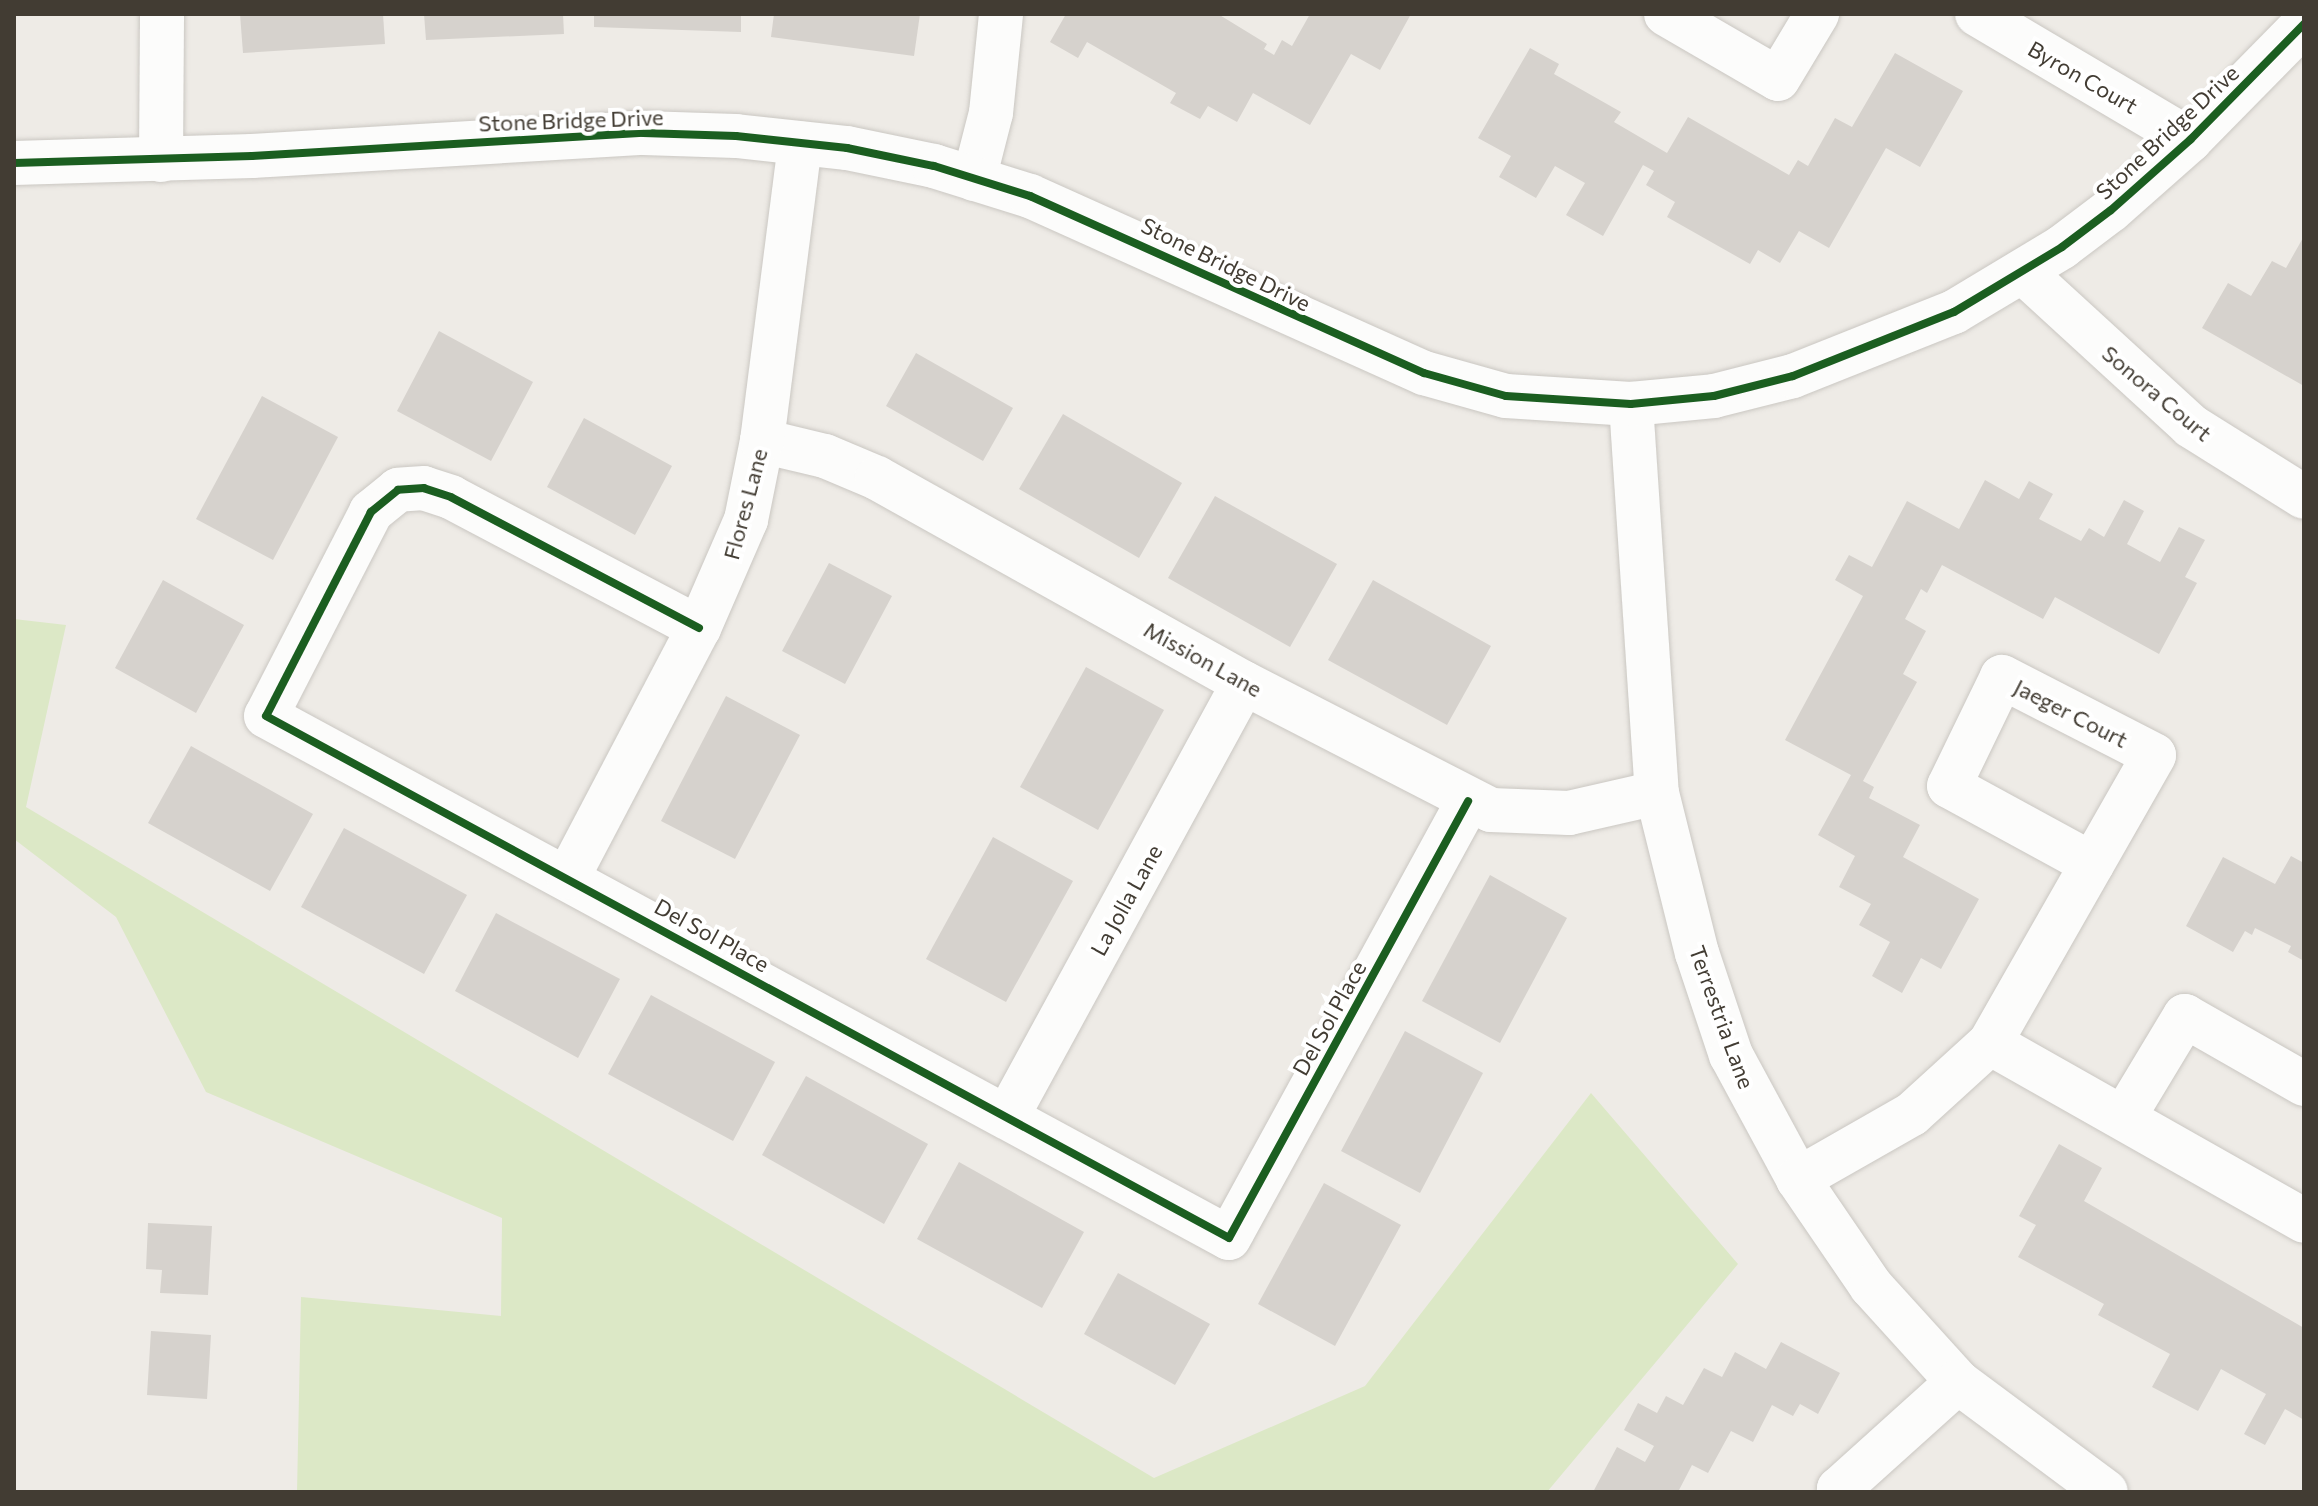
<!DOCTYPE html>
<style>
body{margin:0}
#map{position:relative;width:2318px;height:1506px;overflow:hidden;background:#eeebe6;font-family:Commissioner,sans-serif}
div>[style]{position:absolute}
.green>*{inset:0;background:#dce8c6}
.building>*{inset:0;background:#d6d2cd}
.roads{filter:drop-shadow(0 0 2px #cac7c2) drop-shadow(0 0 2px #cac7c2)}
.minor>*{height:44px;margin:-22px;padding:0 22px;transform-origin:22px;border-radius:22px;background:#fcfcfb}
.tertiary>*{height:44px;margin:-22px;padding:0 22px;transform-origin:22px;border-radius:22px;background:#fcfcfb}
.cycleway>*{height:8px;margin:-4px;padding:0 4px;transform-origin:4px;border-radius:4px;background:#1b5e20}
span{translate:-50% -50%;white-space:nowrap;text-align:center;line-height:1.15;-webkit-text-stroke:8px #fff;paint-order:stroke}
.street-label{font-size:22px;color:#423c33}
.frame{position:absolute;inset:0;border:16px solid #423c33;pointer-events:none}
</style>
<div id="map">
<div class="green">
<i style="clip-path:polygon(14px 619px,66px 625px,26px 807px,1154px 1478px,1365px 1386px,1591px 1093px,1738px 1264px,1547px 1492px,297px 1492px,301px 1297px,501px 1316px,502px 1218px,206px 1092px,116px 917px,14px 839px)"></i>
</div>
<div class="building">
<i style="clip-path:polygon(240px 14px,383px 14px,385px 44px,243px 53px)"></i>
<i style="clip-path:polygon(424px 14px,563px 14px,564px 34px,426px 40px)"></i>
<i style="clip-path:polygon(594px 14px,741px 14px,741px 32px,594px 27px)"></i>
<i style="clip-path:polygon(774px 14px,920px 14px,914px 56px,771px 37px)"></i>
<i style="clip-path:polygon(1066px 14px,1218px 14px,1267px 44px,1264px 49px,1274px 55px,1282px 40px,1292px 46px,1310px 14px,1411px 14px,1380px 70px,1351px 54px,1310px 125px,1253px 93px,1237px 122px,1208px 106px,1200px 119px,1170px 103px,1176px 93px,1087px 42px,1078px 58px,1050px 42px)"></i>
<i style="clip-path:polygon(1530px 48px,1559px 64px,1554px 74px,1621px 112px,1614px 122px,1667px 153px,1688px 117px,1789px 175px,1798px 160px,1808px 166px,1835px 118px,1852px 127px,1895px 53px,1963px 91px,1920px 167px,1886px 148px,1829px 248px,1799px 231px,1780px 263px,1758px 250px,1750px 264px,1667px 217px,1675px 202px,1646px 185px,1654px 171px,1643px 165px,1603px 236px,1566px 215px,1585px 183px,1555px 166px,1536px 198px,1499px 177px,1511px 156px,1478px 138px)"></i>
<i style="clip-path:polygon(2304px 236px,2304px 386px,2202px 328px,2228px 283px,2251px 296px,2272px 261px,2286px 268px)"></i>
<i style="clip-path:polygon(439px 331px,533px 382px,491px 461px,397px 411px)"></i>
<i style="clip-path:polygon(916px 353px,1013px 408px,983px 461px,886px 406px)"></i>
<i style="clip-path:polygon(262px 396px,338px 437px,273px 560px,196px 519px)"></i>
<i style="clip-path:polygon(1063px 414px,1182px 483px,1139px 558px,1019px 489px)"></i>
<i style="clip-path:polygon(584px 418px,672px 466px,635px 535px,547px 487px)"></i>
<i style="clip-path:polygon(1985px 480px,2019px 499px,2029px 481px,2053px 494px,2039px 519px,2081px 541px,2089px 528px,2104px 537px,2124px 500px,2144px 511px,2127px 544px,2160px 562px,2179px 527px,2205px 540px,2185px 577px,2197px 583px,2159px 654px,2055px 597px,2043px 619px,1942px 565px,1927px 593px,1921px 589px,1905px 619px,1926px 631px,1903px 674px,1917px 682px,1863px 781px,1874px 787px,1869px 798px,1920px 825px,1903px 857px,1979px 899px,1941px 969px,1921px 958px,1902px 993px,1872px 976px,1890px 942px,1859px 925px,1871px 904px,1839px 887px,1855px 856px,1818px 835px,1851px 775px,1785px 740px,1863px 596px,1835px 580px,1849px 555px,1872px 567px,1907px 501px,1959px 529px)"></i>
<i style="clip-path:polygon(1215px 496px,1337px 564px,1290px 647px,1168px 578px)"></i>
<i style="clip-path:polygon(829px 563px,892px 596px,845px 684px,782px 651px)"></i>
<i style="clip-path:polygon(163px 580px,244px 625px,196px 713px,115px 668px)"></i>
<i style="clip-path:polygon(1373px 580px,1491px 646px,1447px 725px,1328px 660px)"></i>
<i style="clip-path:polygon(1086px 667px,1164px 710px,1098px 830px,1020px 787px)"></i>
<i style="clip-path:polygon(726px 696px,800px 735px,735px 859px,661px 821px)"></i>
<i style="clip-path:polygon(191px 746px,313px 814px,270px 891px,148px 823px)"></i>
<i style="clip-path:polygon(344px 828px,467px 895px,424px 974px,301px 907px)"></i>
<i style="clip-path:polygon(993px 837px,1073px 881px,1006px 1002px,926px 959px)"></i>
<i style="clip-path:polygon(2291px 856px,2304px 863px,2304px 961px,2288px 952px,2291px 946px,2255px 928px,2252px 935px,2245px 931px,2233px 952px,2186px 926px,2223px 857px,2275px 884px)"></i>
<i style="clip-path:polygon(1490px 875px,1567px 918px,1500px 1043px,1422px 1001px)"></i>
<i style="clip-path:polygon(496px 913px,620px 979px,578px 1058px,455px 991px)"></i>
<i style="clip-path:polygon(651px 995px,775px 1062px,733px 1141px,608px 1074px)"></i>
<i style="clip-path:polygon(1405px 1031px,1483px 1073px,1420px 1193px,1341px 1151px)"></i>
<i style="clip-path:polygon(806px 1076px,928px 1144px,884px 1224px,762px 1155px)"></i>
<i style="clip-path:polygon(2059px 1144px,2102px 1168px,2084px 1201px,2304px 1328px,2304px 1420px,2285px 1409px,2265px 1445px,2244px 1434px,2266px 1394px,2221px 1369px,2198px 1411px,2152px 1387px,2170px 1354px,2098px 1315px,2104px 1304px,2018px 1257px,2036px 1225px,2019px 1216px)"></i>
<i style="clip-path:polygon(959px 1162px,1084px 1232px,1042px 1308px,917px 1239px)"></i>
<i style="clip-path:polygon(1324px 1183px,1401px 1225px,1335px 1346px,1258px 1304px)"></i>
<i style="clip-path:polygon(148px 1223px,212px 1226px,208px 1295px,160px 1293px,162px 1270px,146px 1269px)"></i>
<i style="clip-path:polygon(1118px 1273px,1210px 1324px,1175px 1385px,1084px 1334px)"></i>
<i style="clip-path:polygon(151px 1331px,211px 1335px,207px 1399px,147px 1395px)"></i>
<i style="clip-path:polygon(1781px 1342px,1840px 1373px,1818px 1414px,1800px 1404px,1793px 1416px,1772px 1405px,1753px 1442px,1731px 1431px,1708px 1473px,1692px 1465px,1678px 1492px,1593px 1492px,1617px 1447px,1645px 1462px,1654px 1446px,1624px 1430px,1638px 1403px,1657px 1413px,1666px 1396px,1683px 1405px,1704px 1368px,1722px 1377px,1735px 1352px,1766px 1369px)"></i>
</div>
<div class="roads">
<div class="minor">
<i style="left:1666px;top:14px;width:129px;rotate:30.1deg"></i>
<i style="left:1778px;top:79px;width:76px;rotate:-59deg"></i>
<i style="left:1977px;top:14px;width:247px;rotate:30.6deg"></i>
<i style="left:161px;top:160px;width:146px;rotate:-89.6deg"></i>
<i style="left:974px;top:179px;width:68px;rotate:-75.6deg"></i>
<i style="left:991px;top:113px;width:100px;rotate:-84.2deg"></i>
<i style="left:2023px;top:272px;width:228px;rotate:42.5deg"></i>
<i style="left:2191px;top:426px;width:133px;rotate:32.1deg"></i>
<i style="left:1631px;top:404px;width:390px;rotate:86.2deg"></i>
<i style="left:1657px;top:793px;width:165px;rotate:76deg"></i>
<i style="left:1697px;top:953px;width:108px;rotate:71.6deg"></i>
<i style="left:1731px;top:1055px;width:141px;rotate:61.6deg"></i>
<i style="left:1798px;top:1179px;width:130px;rotate:55.7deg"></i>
<i style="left:1871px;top:1286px;width:130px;rotate:47.8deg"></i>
<i style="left:1958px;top:1382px;width:184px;rotate:36.6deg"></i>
<i style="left:762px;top:441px;width:65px;rotate:13.4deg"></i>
<i style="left:825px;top:456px;width:56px;rotate:22.9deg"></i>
<i style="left:877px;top:478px;width:420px;rotate:29.2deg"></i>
<i style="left:1244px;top:683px;width:278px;rotate:27.2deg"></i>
<i style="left:1491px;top:810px;width:78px;rotate:2.2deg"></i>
<i style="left:1569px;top:813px;width:90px;rotate:-12.8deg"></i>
<i style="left:699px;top:628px;width:280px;rotate:-152.2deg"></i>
<i style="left:451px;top:497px;width:28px;rotate:-162deg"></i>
<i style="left:424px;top:488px;width:26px;rotate:176deg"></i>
<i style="left:398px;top:490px;width:35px;rotate:141deg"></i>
<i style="left:371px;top:512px;width:229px;rotate:117.2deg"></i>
<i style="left:266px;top:716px;width:1095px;rotate:28.46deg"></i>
<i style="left:1229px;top:1238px;width:498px;rotate:-61.3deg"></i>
<i style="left:568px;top:877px;width:281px;rotate:-62.3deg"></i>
<i style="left:699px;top:628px;width:118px;rotate:-66.5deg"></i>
<i style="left:746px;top:520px;width:81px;rotate:-78.6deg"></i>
<i style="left:762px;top:441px;width:300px;rotate:-82.7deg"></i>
<i style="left:1990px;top:1043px;width:361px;rotate:29.5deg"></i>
<i style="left:1007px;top:1117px;width:494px;rotate:-61.4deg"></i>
<i style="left:2124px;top:1117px;width:118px;rotate:-58.9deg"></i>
<i style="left:2185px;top:1016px;width:137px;rotate:29.7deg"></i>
<i style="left:1798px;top:1179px;width:131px;rotate:-29.7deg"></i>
<i style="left:1912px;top:1114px;width:105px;rotate:-42.3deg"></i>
<i style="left:1990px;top:1043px;width:331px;rotate:-60.3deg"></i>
<i style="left:2154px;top:755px;width:171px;rotate:-152.8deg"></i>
<i style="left:2002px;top:677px;width:121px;rotate:115.9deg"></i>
<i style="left:1949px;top:786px;width:163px;rotate:28.6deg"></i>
<i style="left:1844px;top:1492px;width:6px;rotate:-149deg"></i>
<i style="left:1839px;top:1489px;width:160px;rotate:-42deg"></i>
</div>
<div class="tertiary">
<i style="left:14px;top:163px;width:238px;rotate:-1.7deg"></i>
<i style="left:252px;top:156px;width:392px;rotate:-3.4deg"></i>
<i style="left:643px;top:133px;width:93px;rotate:1.8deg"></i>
<i style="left:736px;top:136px;width:112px;rotate:6.2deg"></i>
<i style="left:847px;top:148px;width:89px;rotate:11.7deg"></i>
<i style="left:934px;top:166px;width:101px;rotate:17.4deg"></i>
<i style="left:1030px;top:196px;width:432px;rotate:24.2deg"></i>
<i style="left:1424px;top:373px;width:85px;rotate:15.7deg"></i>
<i style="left:1506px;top:396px;width:125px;rotate:3.7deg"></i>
<i style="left:1631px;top:404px;width:83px;rotate:-5.5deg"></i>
<i style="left:1714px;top:396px;width:81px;rotate:-14.2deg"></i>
<i style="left:1793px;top:376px;width:173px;rotate:-21.7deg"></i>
<i style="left:1954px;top:312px;width:126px;rotate:-31deg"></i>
<i style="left:2062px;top:247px;width:61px;rotate:-37.1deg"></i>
<i style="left:2111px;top:210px;width:106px;rotate:-41.5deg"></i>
<i style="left:2190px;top:140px;width:163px;rotate:-45.5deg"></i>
</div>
</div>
<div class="cycleway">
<i style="left:14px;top:163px;width:238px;rotate:-1.7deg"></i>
<i style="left:252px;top:156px;width:392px;rotate:-3.4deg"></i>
<i style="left:643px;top:133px;width:93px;rotate:1.8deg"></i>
<i style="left:736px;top:136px;width:112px;rotate:6.2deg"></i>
<i style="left:847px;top:148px;width:89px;rotate:11.7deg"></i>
<i style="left:934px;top:166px;width:101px;rotate:17.4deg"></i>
<i style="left:1030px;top:196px;width:432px;rotate:24.2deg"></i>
<i style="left:1424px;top:373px;width:85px;rotate:15.7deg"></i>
<i style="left:1506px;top:396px;width:125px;rotate:3.7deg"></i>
<i style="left:1631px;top:404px;width:83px;rotate:-5.5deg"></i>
<i style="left:1714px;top:396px;width:81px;rotate:-14.2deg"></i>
<i style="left:1793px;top:376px;width:173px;rotate:-21.7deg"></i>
<i style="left:1954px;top:312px;width:126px;rotate:-31deg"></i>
<i style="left:2062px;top:247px;width:61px;rotate:-37.1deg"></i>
<i style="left:2111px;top:210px;width:106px;rotate:-41.5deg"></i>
<i style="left:2190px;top:140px;width:163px;rotate:-45.5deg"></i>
<i style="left:699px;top:628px;width:280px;rotate:-152.2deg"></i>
<i style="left:451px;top:497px;width:28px;rotate:-162deg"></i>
<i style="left:424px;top:488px;width:26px;rotate:176deg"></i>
<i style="left:398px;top:490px;width:35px;rotate:141deg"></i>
<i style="left:371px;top:512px;width:229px;rotate:117.2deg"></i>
<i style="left:266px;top:716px;width:1095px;rotate:28.46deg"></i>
<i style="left:1229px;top:1238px;width:498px;rotate:-61.3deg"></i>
</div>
<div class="street-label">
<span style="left:2083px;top:77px;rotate:30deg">Byron Court</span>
<span style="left:571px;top:120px;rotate:-2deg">Stone Bridge Drive</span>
<span style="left:2167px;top:132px;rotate:-43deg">Stone Bridge Drive</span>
<span style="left:1226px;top:264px;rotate:26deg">Stone Bridge Drive</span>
<span style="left:2157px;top:393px;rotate:40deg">Sonora Court</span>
<span style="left:745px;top:504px;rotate:-75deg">Flores Lane</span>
<span style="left:1203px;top:659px;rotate:29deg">Mission Lane</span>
<span style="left:2071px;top:713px;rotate:27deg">Jaeger Court</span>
<span style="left:1126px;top:900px;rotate:-61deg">La Jolla Lane</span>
<span style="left:712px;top:935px;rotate:29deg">Del Sol Place</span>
<span style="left:1722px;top:1017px;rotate:70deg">Terrestria Lane</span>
<span style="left:1329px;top:1018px;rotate:-61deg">Del Sol Place</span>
</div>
<div class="frame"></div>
</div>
